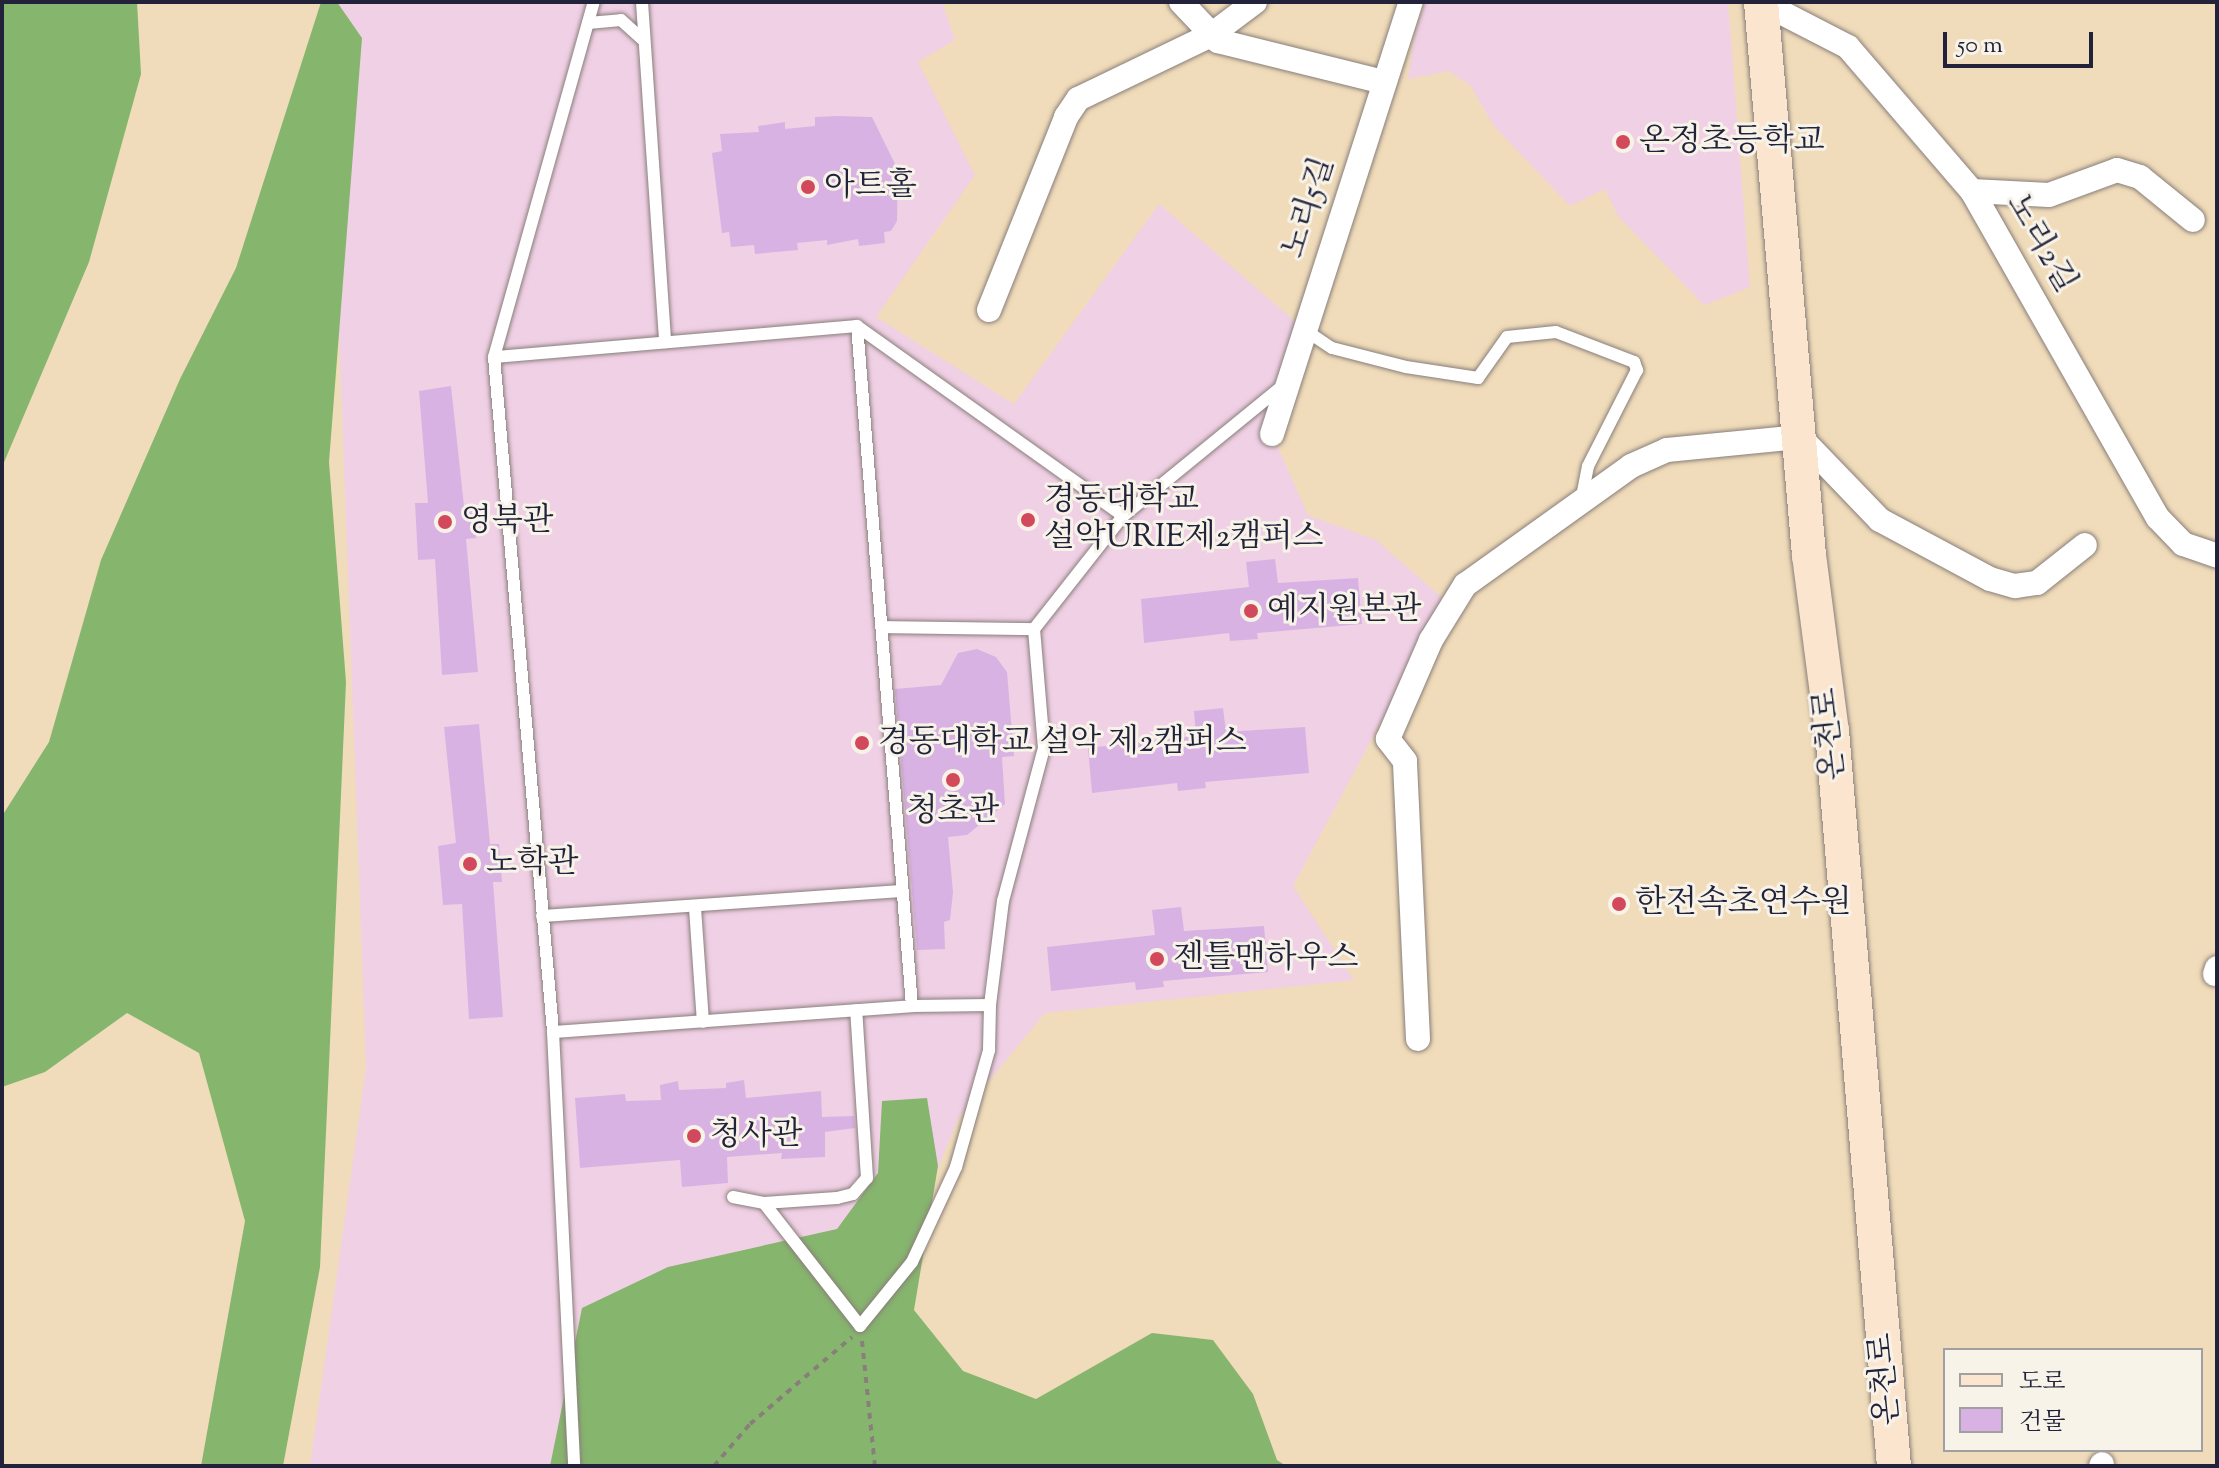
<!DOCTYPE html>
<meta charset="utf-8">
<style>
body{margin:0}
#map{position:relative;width:2219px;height:1468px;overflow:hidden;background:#f0dcba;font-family:"Sorts Mill Goudy","Noto Serif KR",serif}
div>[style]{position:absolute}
.built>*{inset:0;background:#f0d0e5}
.forest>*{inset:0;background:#86b56e}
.building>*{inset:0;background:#d9b2e4}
.path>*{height:4px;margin-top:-2px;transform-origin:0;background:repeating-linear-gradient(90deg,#897f7a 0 6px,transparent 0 12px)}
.roads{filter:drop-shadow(0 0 2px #897f7a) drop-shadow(0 0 2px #897f7a)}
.lane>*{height:12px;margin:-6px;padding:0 6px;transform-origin:6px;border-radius:6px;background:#fff}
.street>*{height:24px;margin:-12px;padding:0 12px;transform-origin:12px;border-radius:12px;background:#fff}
.secondary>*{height:34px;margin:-17px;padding:0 17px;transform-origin:17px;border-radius:17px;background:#fce5cf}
.dots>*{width:22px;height:22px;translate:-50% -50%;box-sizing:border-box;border:4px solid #f7f3e8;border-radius:50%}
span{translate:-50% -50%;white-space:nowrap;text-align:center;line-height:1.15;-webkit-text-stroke:6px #f7f3e8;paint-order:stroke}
.poi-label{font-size:32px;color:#22223b}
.left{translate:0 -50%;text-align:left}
.street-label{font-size:32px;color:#22223b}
.frame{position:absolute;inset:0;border:4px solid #22223b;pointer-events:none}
.legend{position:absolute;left:1943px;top:1348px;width:260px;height:104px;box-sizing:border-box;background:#f7f3e8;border:2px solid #a29fa3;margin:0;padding:10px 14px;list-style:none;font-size:24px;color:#22223b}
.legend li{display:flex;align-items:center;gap:16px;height:40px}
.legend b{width:40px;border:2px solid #a29fa3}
.scale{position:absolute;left:1943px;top:32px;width:150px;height:36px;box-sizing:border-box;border:4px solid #22223b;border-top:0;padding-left:10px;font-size:24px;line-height:28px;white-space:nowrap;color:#22223b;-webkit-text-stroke:6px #f7f3e8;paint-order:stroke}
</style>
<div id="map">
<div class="built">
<i style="clip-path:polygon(327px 2px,942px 2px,955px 40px,918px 62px,975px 175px,876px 317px,1014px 404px,1159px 204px,1305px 330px,1272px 434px,1308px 515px,1376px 540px,1446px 601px,1293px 886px,1354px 980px,1045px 1013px,959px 1117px,915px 1225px,695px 1466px,310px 1466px,366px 1068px)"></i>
<i style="clip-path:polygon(1426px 2px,1728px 2px,1750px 287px,1704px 305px,1618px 216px,1605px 189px,1570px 206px,1494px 126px,1470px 85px,1448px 71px,1408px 79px,1415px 32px)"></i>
</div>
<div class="forest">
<i style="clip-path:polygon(2px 2px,137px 2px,141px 74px,89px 262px,2px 467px)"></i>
<i style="clip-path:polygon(321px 2px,337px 2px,362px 38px,329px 462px,346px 682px,320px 1267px,283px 1466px,201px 1466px,245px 1221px,199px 1053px,127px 1013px,45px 1072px,2px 1087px,2px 816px,49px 742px,101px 560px,180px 379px,236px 268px)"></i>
<i style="clip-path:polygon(927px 1098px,938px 1166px,914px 1310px,963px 1371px,1036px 1399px,1152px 1333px,1213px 1340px,1253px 1394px,1277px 1460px,1286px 1466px,550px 1466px,582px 1308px,668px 1267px,837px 1229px,878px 1173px,882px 1101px)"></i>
</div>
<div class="building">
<i style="clip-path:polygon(837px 116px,872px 117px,898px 170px,897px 221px,891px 231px,884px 232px,885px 243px,859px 246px,858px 239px,827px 245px,827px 240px,797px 243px,798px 250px,755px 254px,754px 245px,731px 247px,729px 232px,722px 233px,712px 153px,722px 151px,720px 134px,759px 132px,758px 126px,785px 122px,785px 129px,815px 126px,815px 117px)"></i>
<i style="clip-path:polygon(451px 386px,464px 506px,473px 506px,476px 538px,466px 539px,478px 672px,442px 675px,435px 559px,418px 560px,415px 503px,428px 503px,419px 391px)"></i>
<i style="clip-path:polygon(1275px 559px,1278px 583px,1358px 578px,1362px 624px,1257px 633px,1258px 639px,1230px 641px,1229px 633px,1144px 643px,1141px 599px,1249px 587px,1246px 562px)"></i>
<i style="clip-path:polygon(977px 649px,996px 657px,1007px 672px,1014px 756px,1002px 757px,1005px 804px,967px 835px,948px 837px,953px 892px,950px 920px,944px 922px,945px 949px,917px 950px,895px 689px,941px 685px,958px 653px)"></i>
<i style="clip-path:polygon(1223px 708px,1226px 732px,1305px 727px,1309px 773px,1205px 782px,1206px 788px,1178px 791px,1177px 783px,1092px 793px,1088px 748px,1196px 736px,1194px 711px)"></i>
<i style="clip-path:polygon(479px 724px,490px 844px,499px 844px,502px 882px,493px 882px,503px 1017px,469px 1019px,462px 904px,443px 905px,438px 846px,456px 843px,444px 727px)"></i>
<i style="clip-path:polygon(1181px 907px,1184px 931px,1264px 926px,1268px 972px,1163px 981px,1164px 987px,1136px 990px,1135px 982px,1051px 991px,1047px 947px,1155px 935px,1152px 910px)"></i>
<i style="clip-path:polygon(744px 1080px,746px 1098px,821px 1091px,822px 1117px,854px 1116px,855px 1128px,825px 1132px,825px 1157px,781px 1159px,782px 1153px,727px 1157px,728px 1183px,682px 1187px,680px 1160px,580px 1168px,575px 1098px,625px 1094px,626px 1101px,661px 1100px,660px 1085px,678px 1081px,679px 1090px,726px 1088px,726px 1083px)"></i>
</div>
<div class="path">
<i style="left:862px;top:1341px;width:126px;rotate:84.1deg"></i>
<i style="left:714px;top:1466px;width:55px;rotate:-49.4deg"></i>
<i style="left:750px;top:1424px;width:134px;rotate:-40.5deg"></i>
</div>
<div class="roads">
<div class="lane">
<i style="left:642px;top:2px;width:341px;rotate:86.1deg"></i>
<i style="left:588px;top:23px;width:33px;rotate:-5deg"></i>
<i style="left:621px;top:20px;width:31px;rotate:42deg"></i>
<i style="left:857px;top:326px;width:327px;rotate:35.5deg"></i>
<i style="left:1305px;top:330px;width:32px;rotate:34deg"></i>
<i style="left:1332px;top:348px;width:76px;rotate:14.4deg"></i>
<i style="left:1406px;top:367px;width:73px;rotate:8.7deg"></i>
<i style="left:1478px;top:378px;width:50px;rotate:-54.7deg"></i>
<i style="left:1507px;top:337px;width:49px;rotate:-5.8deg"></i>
<i style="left:1556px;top:332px;width:84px;rotate:21deg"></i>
<i style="left:1634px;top:362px;width:9px;rotate:69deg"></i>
<i style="left:1637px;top:370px;width:108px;rotate:117deg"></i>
<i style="left:1588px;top:466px;width:32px;rotate:101deg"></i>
<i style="left:494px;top:357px;width:369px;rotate:-74.3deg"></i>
<i style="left:882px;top:627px;width:152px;rotate:0.8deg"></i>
<i style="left:1034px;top:629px;width:144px;rotate:-51.8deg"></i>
<i style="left:1123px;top:516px;width:209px;rotate:-39.2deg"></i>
<i style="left:695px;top:908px;width:114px;rotate:86deg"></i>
<i style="left:542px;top:916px;width:361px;rotate:-4deg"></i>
<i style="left:912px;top:1006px;width:78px;rotate:-0.7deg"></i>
<i style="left:990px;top:1005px;width:105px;rotate:-82.9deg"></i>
<i style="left:1003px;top:901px;width:158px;rotate:-75deg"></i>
<i style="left:1044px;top:748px;width:119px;rotate:-94.8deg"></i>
<i style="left:553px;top:1032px;width:360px;rotate:-4.1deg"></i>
<i style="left:912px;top:1006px;width:682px;rotate:-94.62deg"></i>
<i style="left:857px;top:326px;width:364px;rotate:175.1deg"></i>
<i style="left:494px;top:357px;width:678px;rotate:85deg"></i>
<i style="left:553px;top:1032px;width:435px;rotate:87.2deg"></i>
<i style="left:733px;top:1197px;width:32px;rotate:11deg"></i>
<i style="left:764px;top:1203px;width:73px;rotate:-3.9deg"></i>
<i style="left:837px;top:1198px;width:16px;rotate:-14deg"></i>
<i style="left:853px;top:1194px;width:21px;rotate:-49deg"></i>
<i style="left:867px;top:1178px;width:168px;rotate:-93.7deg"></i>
<i style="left:764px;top:1203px;width:156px;rotate:52deg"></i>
<i style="left:860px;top:1326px;width:82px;rotate:-50.9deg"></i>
<i style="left:912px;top:1262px;width:105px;rotate:-65.1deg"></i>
<i style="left:956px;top:1167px;width:122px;rotate:-74.2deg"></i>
<i style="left:989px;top:1050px;width:45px;rotate:-88.7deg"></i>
</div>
<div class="street">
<i style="left:1181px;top:2px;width:54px;rotate:46.5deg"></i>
<i style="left:1218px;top:41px;width:171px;rotate:13.9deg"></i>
<i style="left:1761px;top:2px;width:98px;rotate:27.3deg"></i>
<i style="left:1848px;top:47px;width:190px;rotate:49.3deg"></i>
<i style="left:1972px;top:191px;width:376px;rotate:60.4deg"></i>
<i style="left:2158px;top:518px;width:36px;rotate:46deg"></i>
<i style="left:2183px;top:544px;width:36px;rotate:19deg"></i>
<i style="left:1972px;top:191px;width:77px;rotate:3deg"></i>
<i style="left:2049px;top:195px;width:72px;rotate:-20.2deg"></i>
<i style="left:2117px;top:170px;width:24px;rotate:17deg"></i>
<i style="left:2140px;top:177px;width:68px;rotate:39.1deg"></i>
<i style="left:989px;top:310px;width:208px;rotate:-68.2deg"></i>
<i style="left:1066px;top:117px;width:22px;rotate:-56deg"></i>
<i style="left:1078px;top:99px;width:148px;rotate:-25.7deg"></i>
<i style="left:1211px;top:35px;width:55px;rotate:-36.9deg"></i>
<i style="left:1272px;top:434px;width:454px;rotate:-72.2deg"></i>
<i style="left:2215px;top:974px;width:6px;rotate:-72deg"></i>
<i style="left:1418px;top:1039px;width:278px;rotate:-92.7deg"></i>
<i style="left:1405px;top:761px;width:28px;rotate:-128deg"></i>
<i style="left:1388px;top:739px;width:108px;rotate:-66.5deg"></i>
<i style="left:1431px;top:640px;width:65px;rotate:-58.3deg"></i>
<i style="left:1465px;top:585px;width:204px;rotate:-35.6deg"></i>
<i style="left:1631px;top:466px;width:39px;rotate:-24deg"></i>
<i style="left:1667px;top:450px;width:134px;rotate:-5.6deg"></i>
<i style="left:1800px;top:437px;width:115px;rotate:46.1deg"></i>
<i style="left:1880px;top:520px;width:125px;rotate:28.2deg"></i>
<i style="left:1990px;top:579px;width:26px;rotate:16deg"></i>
<i style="left:2015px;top:586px;width:22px;rotate:-8deg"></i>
<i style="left:2037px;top:583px;width:61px;rotate:-38.4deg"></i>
<i style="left:2101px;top:1466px;width:2px;rotate:-63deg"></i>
</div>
<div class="secondary">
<i style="left:1761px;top:2px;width:555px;rotate:85.04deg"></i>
<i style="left:1809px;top:555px;width:177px;rotate:82.6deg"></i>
<i style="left:1832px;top:731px;width:738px;rotate:85.18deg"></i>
</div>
</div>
<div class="dots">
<i style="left:1623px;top:142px;background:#d1495b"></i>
<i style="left:808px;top:187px;background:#d1495b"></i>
<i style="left:1028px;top:520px;background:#d1495b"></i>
<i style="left:445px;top:522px;background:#d1495b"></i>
<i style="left:1251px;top:611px;background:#d1495b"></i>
<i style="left:862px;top:743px;background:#d1495b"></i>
<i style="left:953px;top:780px;background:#d1495b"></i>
<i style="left:470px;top:864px;background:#d1495b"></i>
<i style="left:1619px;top:904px;background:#d1495b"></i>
<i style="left:1157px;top:959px;background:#d1495b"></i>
<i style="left:694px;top:1136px;background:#d1495b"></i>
</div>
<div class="poi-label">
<span class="left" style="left:1639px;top:142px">온정초등학교</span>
<span class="left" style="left:824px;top:187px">아트홀</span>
<span class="left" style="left:1044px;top:520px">경동대학교<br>설악URIE제2캠퍼스</span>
<span class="left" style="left:461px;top:522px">영북관</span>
<span class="left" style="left:1267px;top:611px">예지원본관</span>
<span class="left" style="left:878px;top:743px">경동대학교 설악 제2캠퍼스</span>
<span style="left:953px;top:812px">청초관</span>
<span class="left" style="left:486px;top:864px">노학관</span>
<span class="left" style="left:1635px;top:904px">한전속초연수원</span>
<span class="left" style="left:1173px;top:959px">젠틀맨하우스</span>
<span class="left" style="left:710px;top:1136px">청사관</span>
</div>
<div class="street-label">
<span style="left:1310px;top:208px;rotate:-72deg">노리5길</span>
<span style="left:2040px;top:244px;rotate:60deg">노리2길</span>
<span style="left:1831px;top:734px;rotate:-96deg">온천로</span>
<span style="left:1886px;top:1379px;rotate:-95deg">온천로</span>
</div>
<div class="frame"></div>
<ul class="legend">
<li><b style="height:10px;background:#fce5cf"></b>도로</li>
<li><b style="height:22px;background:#d9b2e4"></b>건물</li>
</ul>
<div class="scale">50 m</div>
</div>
